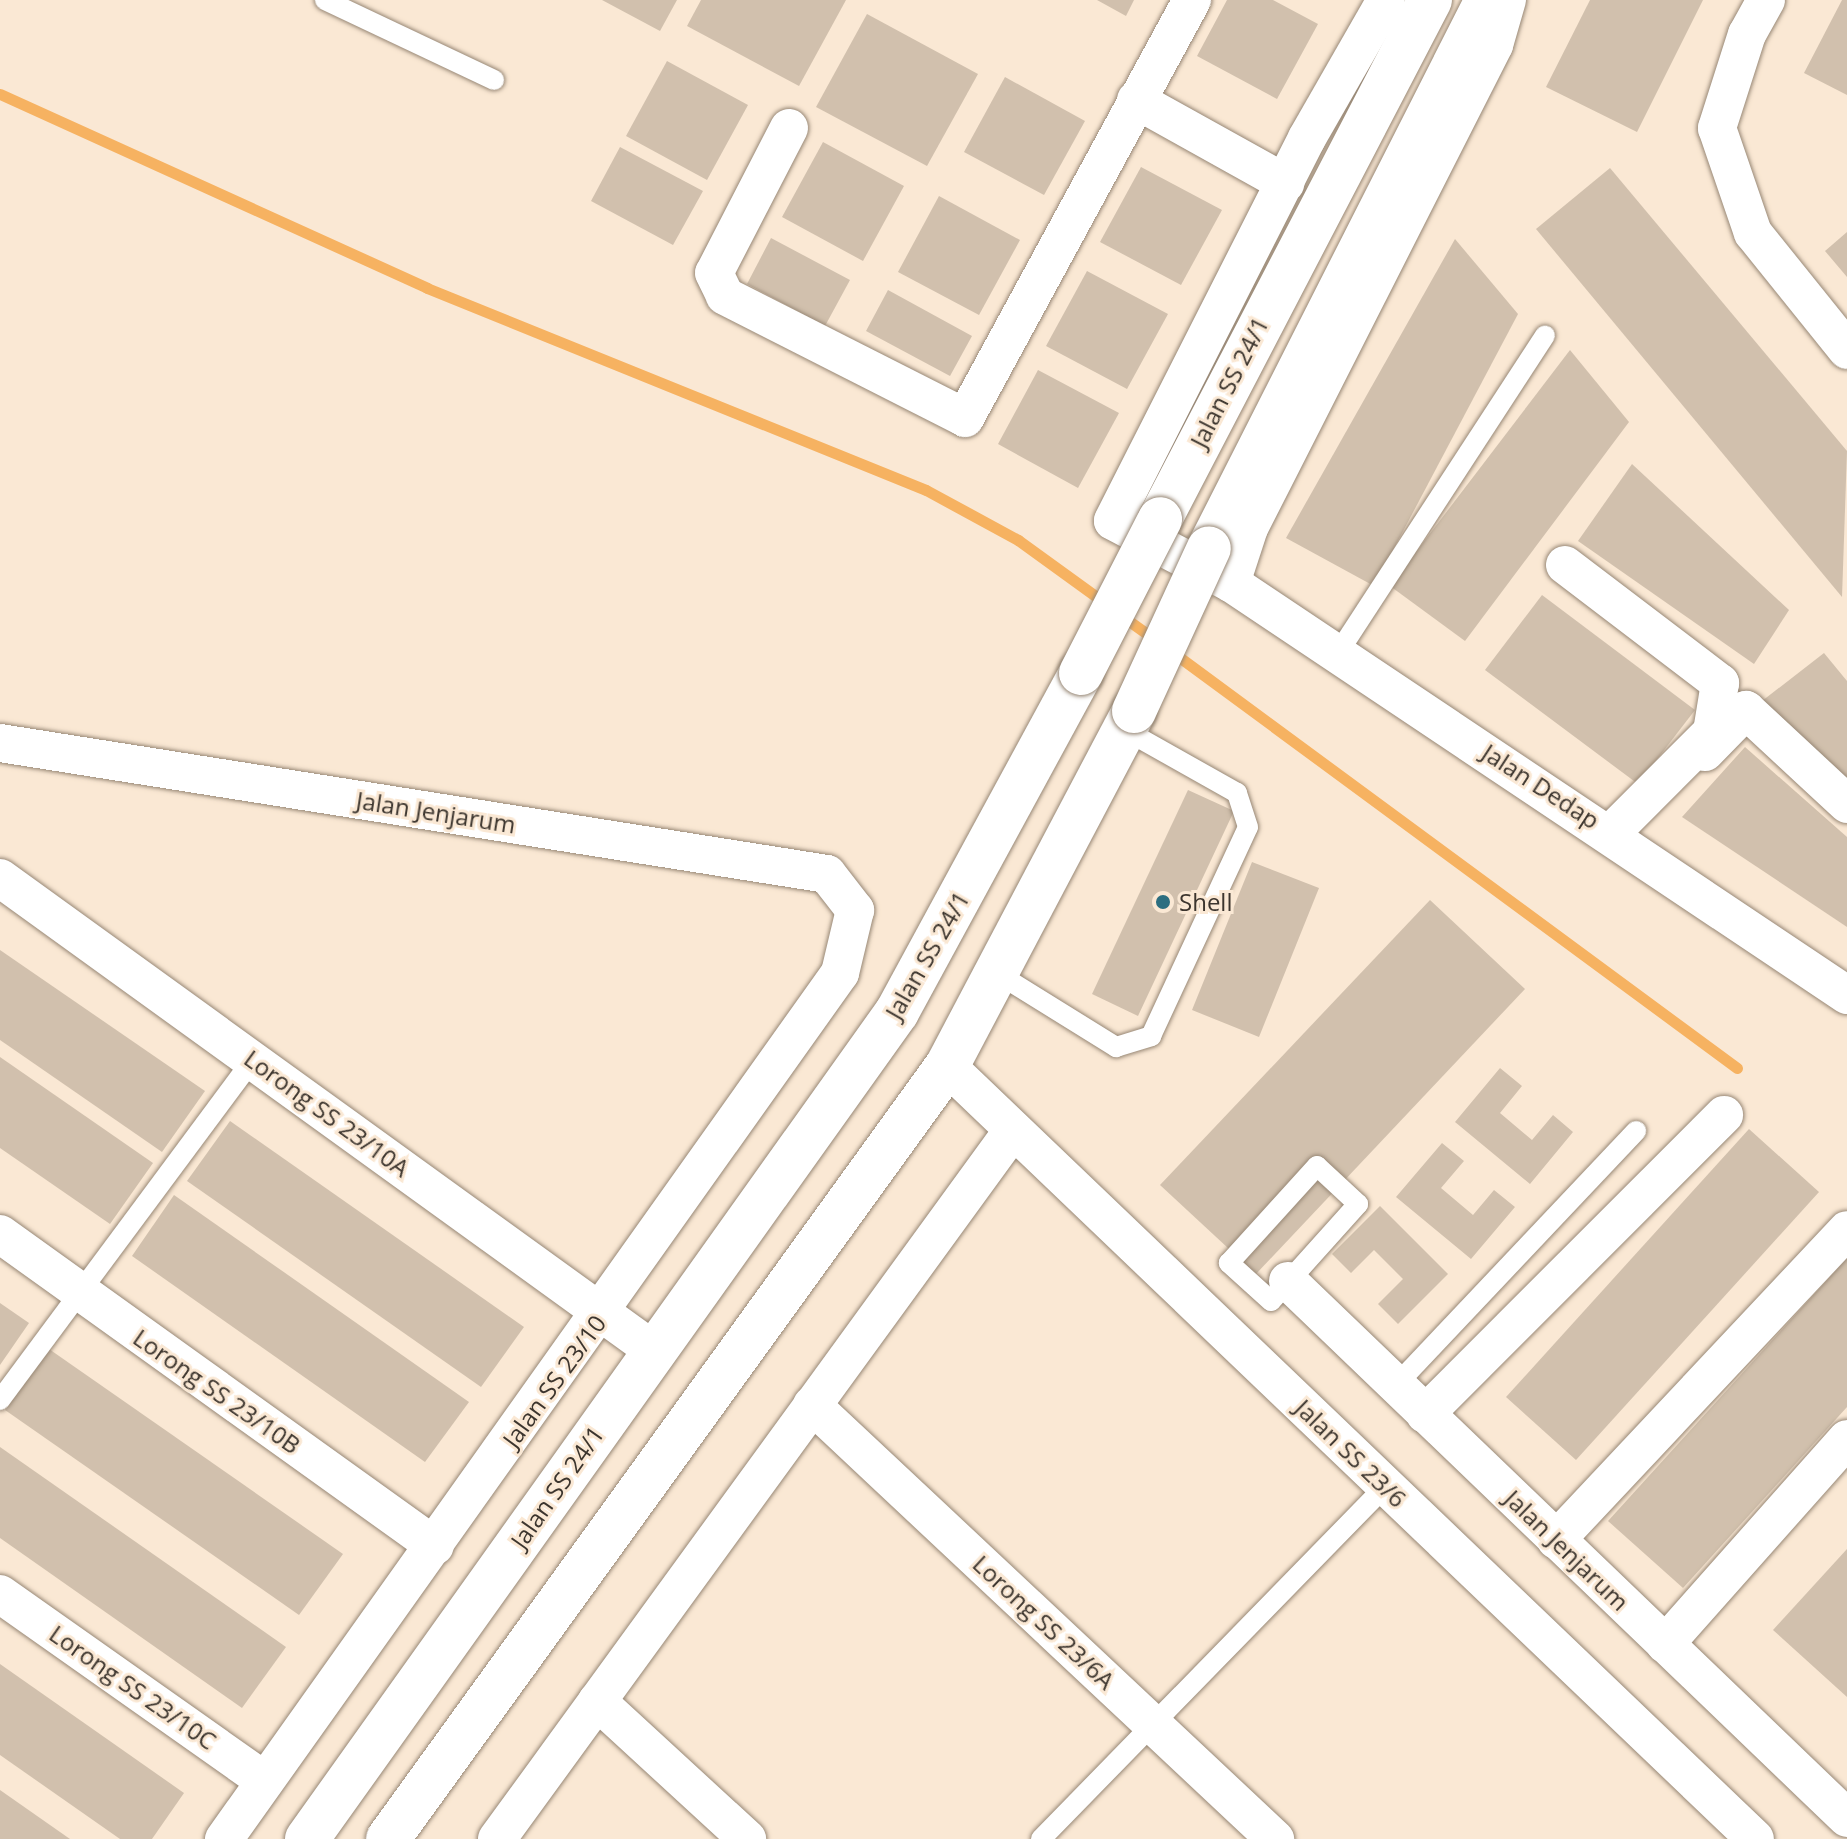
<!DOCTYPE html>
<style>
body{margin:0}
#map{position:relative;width:1847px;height:1839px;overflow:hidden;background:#fae8d4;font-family:"Open Sans",sans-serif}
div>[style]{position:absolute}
.stream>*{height:11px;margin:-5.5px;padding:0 5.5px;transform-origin:5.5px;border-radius:5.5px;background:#f6b261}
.building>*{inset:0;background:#d1c0ad}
.roads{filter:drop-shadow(0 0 2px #978775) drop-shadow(0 0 2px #978775)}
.service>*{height:20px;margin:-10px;padding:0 10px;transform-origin:10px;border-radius:10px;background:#fff}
.minor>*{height:38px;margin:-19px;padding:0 19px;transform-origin:19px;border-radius:19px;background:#fff}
.secondary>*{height:44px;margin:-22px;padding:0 22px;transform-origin:22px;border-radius:22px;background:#fff}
.bridges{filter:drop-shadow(0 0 2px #978775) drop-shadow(0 0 2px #978775)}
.secondary-bridge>*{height:44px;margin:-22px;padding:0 22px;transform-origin:22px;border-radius:22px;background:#fff}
.dots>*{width:22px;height:22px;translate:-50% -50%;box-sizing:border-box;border:4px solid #fae8d4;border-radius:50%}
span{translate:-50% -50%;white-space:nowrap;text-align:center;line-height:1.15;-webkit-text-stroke:6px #fae8d4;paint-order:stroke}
.street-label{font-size:24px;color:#3c352e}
.poi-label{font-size:24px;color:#3c352e}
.left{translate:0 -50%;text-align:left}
</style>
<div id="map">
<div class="stream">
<i style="left:0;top:94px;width:469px;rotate:24.4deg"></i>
<i style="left:427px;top:288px;width:538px;rotate:22.04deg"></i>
<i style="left:926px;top:490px;width:105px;rotate:28.5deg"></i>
<i style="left:1018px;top:540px;width:107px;rotate:35.9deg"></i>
<i style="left:1122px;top:616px;width:43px;rotate:35.5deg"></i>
<i style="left:1171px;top:651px;width:703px;rotate:36.38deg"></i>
</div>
<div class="building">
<i style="clip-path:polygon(602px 0,677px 0,660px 31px)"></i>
<i style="clip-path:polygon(701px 0,846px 0,799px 86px,687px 26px)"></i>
<i style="clip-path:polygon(1097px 0,1134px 0,1126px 16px)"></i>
<i style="clip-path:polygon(1227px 0,1273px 0,1318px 24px,1277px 99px,1197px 56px)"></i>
<i style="clip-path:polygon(1590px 0,1703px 0,1637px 132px,1546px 87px)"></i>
<i style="clip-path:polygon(1842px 0,1847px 0,1847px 95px,1804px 73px)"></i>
<i style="clip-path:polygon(867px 14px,978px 74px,927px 166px,816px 107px)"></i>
<i style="clip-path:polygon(667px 61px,748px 105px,707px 180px,626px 136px)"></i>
<i style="clip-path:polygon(1005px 77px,1085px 121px,1044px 195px,964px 152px)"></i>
<i style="clip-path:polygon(823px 142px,904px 186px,863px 261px,782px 217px)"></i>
<i style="clip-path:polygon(620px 147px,703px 191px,673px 245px,591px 201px)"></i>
<i style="clip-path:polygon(1141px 167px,1222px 210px,1181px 285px,1100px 242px)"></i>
<i style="clip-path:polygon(1610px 168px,1847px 451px,1842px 597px,1536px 229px)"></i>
<i style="clip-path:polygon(939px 196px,1020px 240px,979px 315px,898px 272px)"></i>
<i style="clip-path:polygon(1847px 232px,1847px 277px,1825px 251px)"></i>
<i style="clip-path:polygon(771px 238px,850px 280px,825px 326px,747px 284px)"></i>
<i style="clip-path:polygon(1455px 239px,1518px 314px,1374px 586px,1286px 538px)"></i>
<i style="clip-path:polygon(1087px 271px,1168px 314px,1127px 389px,1046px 346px)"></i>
<i style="clip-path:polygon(888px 290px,972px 336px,950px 376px,866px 331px)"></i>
<i style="clip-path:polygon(1570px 350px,1629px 422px,1465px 641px,1390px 586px)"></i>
<i style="clip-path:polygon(1038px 370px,1119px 413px,1078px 488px,998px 444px)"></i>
<i style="clip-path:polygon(1632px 464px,1789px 610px,1754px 664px,1578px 541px)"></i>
<i style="clip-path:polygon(1542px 595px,1695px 710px,1638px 784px,1485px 670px)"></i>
<i style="clip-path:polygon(1824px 653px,1847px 681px,1847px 794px,1753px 708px)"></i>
<i style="clip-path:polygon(1745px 747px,1847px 837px,1847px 927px,1682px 817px)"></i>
<i style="clip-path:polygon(1188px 790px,1234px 811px,1138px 1016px,1092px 994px)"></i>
<i style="clip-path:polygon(1252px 862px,1319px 888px,1259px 1037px,1192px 1010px)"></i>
<i style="clip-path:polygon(1430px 900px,1525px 989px,1256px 1274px,1160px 1185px)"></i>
<i style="clip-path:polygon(0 950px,205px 1091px,162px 1152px,0 1040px)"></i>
<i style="clip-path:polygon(0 1057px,153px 1163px,110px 1224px,0 1148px)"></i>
<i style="clip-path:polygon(1500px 1068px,1522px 1086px,1500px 1113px,1532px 1140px,1553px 1115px,1573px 1132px,1530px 1184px,1455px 1122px)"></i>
<i style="clip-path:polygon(230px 1121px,524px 1327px,481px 1387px,187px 1181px)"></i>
<i style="clip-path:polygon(1749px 1129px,1819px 1192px,1576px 1460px,1506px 1397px)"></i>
<i style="clip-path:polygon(1442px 1143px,1464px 1161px,1441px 1188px,1473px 1215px,1494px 1190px,1515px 1207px,1471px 1259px,1396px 1197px)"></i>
<i style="clip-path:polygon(174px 1195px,469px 1402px,425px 1462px,132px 1256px)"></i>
<i style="clip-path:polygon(1380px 1206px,1448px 1274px,1398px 1324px,1378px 1304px,1403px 1279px,1374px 1250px,1351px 1273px,1332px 1254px)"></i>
<i style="clip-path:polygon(1847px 1258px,1847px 1407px,1683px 1588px,1608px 1521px)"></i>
<i style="clip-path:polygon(0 1303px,29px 1323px,0 1365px)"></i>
<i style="clip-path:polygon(49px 1349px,343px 1554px,299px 1615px,5px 1410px)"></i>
<i style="clip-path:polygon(0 1447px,286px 1647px,242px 1708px,0 1538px)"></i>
<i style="clip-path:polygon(1847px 1549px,1847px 1697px,1773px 1630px)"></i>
<i style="clip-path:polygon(0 1664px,184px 1793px,152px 1839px,120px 1839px,0 1755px)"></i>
<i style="clip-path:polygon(0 1790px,70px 1839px,0 1839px)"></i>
</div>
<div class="roads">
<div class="service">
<i style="left:325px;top:0;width:187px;rotate:25.3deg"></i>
<i style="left:1338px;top:653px;width:379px;rotate:-56.9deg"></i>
<i style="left:1000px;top:975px;width:137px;rotate:31.8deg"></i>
<i style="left:1116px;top:1047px;width:37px;rotate:-17deg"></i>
<i style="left:1151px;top:1036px;width:230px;rotate:-65.1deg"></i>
<i style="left:1248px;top:827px;width:36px;rotate:-108deg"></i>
<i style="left:1237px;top:793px;width:129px;rotate:-150.6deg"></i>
<i style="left:1317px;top:1166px;width:56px;rotate:42.8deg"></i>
<i style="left:1358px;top:1204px;width:130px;rotate:131.9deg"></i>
<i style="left:1271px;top:1301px;width:57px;rotate:-137.9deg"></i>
<i style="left:1229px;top:1263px;width:131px;rotate:-47.8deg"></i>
<i style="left:1395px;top:1386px;width:351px;rotate:-46.6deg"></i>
<i style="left:0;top:1400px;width:425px;rotate:-53.4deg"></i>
<i style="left:1041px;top:1839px;width:494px;rotate:-45.7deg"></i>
</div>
<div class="minor">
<i style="left:1386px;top:0;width:159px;rotate:119.8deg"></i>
<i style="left:1307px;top:138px;width:429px;rotate:116.9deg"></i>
<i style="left:1113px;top:521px;width:133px;rotate:27.7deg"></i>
<i style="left:1231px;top:583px;width:741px;rotate:33.78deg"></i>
<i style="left:1766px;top:0;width:39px;rotate:119deg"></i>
<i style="left:1747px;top:34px;width:99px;rotate:107.7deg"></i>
<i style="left:1717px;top:128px;width:111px;rotate:71.1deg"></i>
<i style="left:1753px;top:233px;width:150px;rotate:51.2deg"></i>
<i style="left:1136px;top:100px;width:171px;rotate:29.1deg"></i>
<i style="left:789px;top:128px;width:163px;rotate:117.3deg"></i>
<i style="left:714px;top:273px;width:25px;rotate:64deg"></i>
<i style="left:725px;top:296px;width:269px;rotate:26.9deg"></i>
<i style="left:965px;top:418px;width:476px;rotate:-61.5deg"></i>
<i style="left:1565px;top:565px;width:195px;rotate:37.3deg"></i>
<i style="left:1720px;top:683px;width:50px;rotate:99.3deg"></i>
<i style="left:1712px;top:732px;width:141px;rotate:135deg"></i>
<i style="left:1231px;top:583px;width:58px;rotate:-71.9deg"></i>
<i style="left:1249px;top:528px;width:542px;rotate:-63.1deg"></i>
<i style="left:1494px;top:45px;width:47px;rotate:-73.9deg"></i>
<i style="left:0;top:743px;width:837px;rotate:9deg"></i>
<i style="left:827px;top:874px;width:46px;rotate:52.1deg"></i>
<i style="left:855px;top:910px;width:65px;rotate:103.4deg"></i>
<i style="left:840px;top:973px;width:1063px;rotate:125.42deg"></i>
<i style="left:1705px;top:752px;width:59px;rotate:-45.7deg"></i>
<i style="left:1746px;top:710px;width:138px;rotate:42.9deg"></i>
<i style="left:0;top:878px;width:806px;rotate:35.86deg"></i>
<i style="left:947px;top:1066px;width:1118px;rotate:43.73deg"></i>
<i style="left:0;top:1234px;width:535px;rotate:35.65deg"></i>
<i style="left:1288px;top:1281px;width:775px;rotate:43.85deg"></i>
<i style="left:812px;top:1405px;width:635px;rotate:43.15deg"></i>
<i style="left:1425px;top:1414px;width:423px;rotate:-45deg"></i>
<i style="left:1556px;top:1540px;width:425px;rotate:-46.8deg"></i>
<i style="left:0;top:1594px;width:324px;rotate:35.2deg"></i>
<i style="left:1665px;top:1644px;width:274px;rotate:-48.4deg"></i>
<i style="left:597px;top:1701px;width:204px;rotate:42.6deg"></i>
<i style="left:497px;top:1839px;width:877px;rotate:-53.95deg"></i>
</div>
<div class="secondary">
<i style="left:1160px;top:519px;width:585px;rotate:-62.52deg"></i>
<i style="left:1209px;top:548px;width:614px;rotate:-63.1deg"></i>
<i style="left:307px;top:1839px;width:1016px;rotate:-54.5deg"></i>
<i style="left:897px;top:1012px;width:386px;rotate:-61.5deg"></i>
<i style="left:388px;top:1839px;width:954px;rotate:-54.13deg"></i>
<i style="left:947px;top:1066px;width:401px;rotate:-62.2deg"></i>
</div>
</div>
<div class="bridges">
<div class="secondary-bridge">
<i style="left:1081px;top:673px;width:173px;rotate:-62.8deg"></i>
<i style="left:1134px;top:711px;width:179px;rotate:-65.3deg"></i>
</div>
</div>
<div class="dots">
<i style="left:1163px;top:902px;background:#2c6e80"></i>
</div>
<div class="street-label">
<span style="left:1229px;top:382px;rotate:-63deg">Jalan SS 24/1</span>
<span style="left:1541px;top:786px;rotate:33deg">Jalan Dedap</span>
<span style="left:436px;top:812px;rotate:9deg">Jalan Jenjarum</span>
<span style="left:927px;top:955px;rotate:-60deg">Jalan SS 24/1</span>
<span style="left:327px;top:1113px;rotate:36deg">Lorong SS 23/10A</span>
<span style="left:554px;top:1381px;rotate:-54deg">Jalan SS 23/10</span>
<span style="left:217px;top:1391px;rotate:35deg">Lorong SS 23/10B</span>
<span style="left:1351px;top:1453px;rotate:44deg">Jalan SS 23/6</span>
<span style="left:557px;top:1487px;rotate:-55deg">Jalan SS 24/1</span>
<span style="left:1567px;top:1550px;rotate:44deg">Jalan Jenjarum</span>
<span style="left:1044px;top:1622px;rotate:43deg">Lorong SS 23/6A</span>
<span style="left:133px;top:1687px;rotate:35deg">Lorong SS 23/10C</span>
</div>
<div class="poi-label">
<span class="left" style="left:1179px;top:902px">Shell</span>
</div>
</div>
